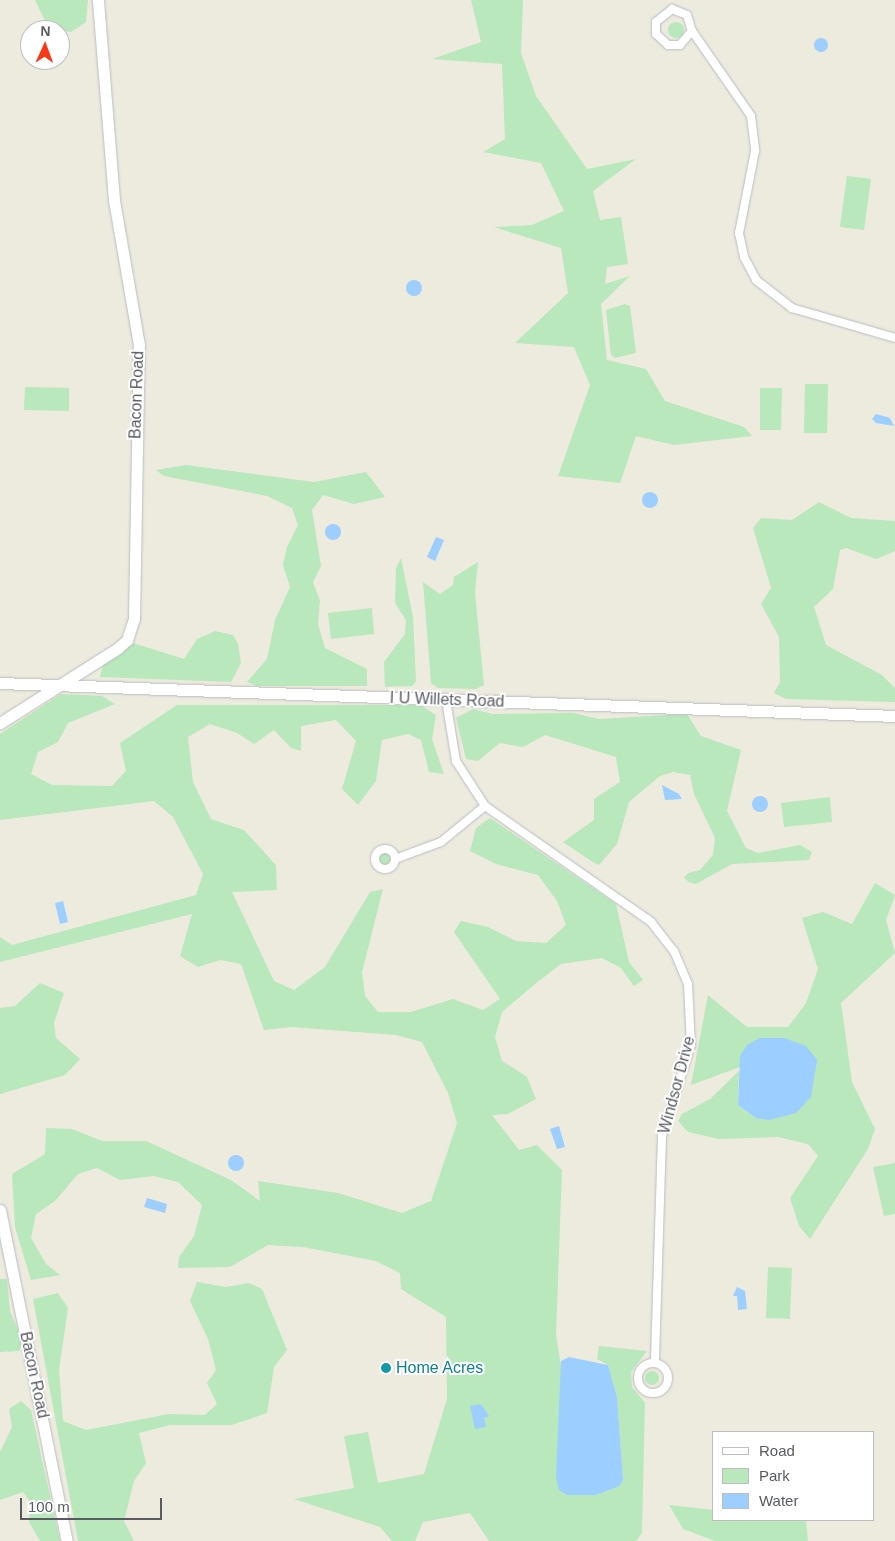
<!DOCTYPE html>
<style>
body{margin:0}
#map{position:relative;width:895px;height:1541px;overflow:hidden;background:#edebde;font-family:Helvetica,sans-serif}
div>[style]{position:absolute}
.green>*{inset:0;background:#b8e8bb}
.round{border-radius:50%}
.water>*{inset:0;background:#9cceff}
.roads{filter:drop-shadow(0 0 1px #babcc2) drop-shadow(0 0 1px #babcc2)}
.street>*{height:8px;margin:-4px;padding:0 4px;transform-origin:4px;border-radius:4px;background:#fff}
.street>.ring{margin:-4px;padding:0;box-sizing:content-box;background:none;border:8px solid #fff;border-radius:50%}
.secondary>*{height:11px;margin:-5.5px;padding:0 5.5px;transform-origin:5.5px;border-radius:5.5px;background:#fff}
.dots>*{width:14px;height:14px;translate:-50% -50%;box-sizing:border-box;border:2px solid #fff;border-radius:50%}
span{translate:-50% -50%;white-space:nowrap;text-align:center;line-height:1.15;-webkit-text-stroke:4px #fff;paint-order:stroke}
.street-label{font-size:16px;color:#585c62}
.culture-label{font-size:16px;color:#0d838f}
.left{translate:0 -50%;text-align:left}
.legend{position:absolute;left:712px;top:1431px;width:162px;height:90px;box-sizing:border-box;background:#fff;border:1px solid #bcbec0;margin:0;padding:6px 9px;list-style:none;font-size:15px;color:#585c62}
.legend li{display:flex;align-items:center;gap:10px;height:25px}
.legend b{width:25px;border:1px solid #bcbec0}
.north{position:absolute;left:20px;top:20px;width:50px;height:50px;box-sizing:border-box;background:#fff;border:1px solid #bcbec0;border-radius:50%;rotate:2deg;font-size:14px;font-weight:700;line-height:20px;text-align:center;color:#585c62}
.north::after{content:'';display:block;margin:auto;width:18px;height:22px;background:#fa3717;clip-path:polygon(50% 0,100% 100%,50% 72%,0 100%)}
.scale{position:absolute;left:20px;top:1498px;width:142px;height:22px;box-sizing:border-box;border:2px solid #585c62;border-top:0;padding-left:6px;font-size:15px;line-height:18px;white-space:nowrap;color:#585c62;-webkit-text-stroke:4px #fff;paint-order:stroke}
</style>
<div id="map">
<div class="green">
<i style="clip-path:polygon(35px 0,88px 0,86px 22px,71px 32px,49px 29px)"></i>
<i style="clip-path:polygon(471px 0,523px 0,521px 53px,536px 96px,587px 169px,636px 159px,593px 191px,600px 220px,621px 217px,628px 264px,607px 267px,605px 284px,630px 276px,601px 304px,607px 360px,646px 369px,665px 401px,744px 427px,752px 436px,674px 445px,636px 436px,620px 483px,558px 476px,590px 385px,574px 347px,515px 343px,568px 293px,561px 248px,494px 227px,532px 225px,564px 211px,541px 163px,483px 152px,505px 139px,502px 64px,432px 59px,481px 42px)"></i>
<i class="round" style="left:668px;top:22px;width:16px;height:16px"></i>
<i style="clip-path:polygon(847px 176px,871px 179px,864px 230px,840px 227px)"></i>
<i style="clip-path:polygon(625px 304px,630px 306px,636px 353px,615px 358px,611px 355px,606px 310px)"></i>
<i style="clip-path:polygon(805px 384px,828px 384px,827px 433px,804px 433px)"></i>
<i style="clip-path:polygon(25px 387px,69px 388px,69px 411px,24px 410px)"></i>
<i style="clip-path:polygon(760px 388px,782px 388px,781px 430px,760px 430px)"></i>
<i style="clip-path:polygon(186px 465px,314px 482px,366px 472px,385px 497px,354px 504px,323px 495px,312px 510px,321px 566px,313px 582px,320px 601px,318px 624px,325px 648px,367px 669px,367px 686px,257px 686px,247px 682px,267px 659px,275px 620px,290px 587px,283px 565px,287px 547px,298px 525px,292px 508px,267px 496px,164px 476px,156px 470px)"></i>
<i style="clip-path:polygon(819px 502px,851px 518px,895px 521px,895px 551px,876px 559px,846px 548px,840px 550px,833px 589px,814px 607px,826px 645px,882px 675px,895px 688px,895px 702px,786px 699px,774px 693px,780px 682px,779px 637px,761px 604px,771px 588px,753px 528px,761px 518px,792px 520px)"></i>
<i style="clip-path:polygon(401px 558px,413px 617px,416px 681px,412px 686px,385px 687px,384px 662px,405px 634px,406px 620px,395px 603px,396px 568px)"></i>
<i style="clip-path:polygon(478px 562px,475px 593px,484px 685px,476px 689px,438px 688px,431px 683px,423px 582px,440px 594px,453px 585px,454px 577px)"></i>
<i style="clip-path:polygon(372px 608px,374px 634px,331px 639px,328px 613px)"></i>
<i style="clip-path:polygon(215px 631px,233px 635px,238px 644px,241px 663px,231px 682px,100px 677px,103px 664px,133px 643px,184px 659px,197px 639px)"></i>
<i style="clip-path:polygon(61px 694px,102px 696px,115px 704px,68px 723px,58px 742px,38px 752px,31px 774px,52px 785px,112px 786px,126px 771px,120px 743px,177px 705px,420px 705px,436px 715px,432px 739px,444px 774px,429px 772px,421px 740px,408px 734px,382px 740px,376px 781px,358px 805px,342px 789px,356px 741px,336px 720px,301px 726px,301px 751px,291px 748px,274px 730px,254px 744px,237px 733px,210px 724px,188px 737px,193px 782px,211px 819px,244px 830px,276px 865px,277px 890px,232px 892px,274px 981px,294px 990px,325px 967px,370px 892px,383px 889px,362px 972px,365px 996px,378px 1012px,411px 1012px,453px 999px,483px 1010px,500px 999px,454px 932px,461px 921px,488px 927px,516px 941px,546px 943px,566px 925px,557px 901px,538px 875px,496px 864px,470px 851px,476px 828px,490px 818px,616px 904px,629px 962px,643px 980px,634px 986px,621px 968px,602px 958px,561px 964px,535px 984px,502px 1012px,495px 1037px,502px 1061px,527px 1077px,536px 1099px,508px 1114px,492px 1115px,519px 1150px,537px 1145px,562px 1170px,556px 1335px,563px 1378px,559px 1446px,596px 1495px,620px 1486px,623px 1480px,617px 1397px,608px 1365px,597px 1359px,599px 1346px,647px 1351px,631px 1372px,632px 1387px,645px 1403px,642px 1533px,636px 1541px,489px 1541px,470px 1513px,423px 1522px,415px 1541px,392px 1541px,380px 1527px,294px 1499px,354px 1488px,344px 1436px,368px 1432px,378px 1483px,424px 1474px,447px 1399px,446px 1317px,401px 1289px,400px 1273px,376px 1261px,303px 1247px,268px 1245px,230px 1267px,178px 1268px,179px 1257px,194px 1236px,202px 1205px,178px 1182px,154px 1176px,120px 1180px,97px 1168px,78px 1174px,55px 1201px,36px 1214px,31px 1238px,46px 1264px,60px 1275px,31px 1280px,15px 1227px,12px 1174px,45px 1154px,46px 1128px,72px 1129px,102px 1141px,146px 1141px,231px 1180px,260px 1201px,258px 1181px,338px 1193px,402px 1213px,431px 1201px,457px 1123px,448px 1093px,422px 1042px,396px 1035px,291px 1027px,264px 1030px,241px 964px,220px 960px,198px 967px,180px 956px,192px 914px,0 962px,0 937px,12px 945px,196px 895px,203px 874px,173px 817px,154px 801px,0 820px,0 734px)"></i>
<i style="clip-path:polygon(473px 709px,492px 714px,573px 713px,599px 719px,687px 714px,701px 736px,741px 750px,727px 811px,746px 848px,758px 853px,800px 845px,812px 852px,809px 860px,732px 864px,696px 884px,689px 882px,684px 878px,688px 873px,700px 870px,713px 855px,715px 838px,694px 794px,690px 775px,673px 772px,660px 776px,629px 802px,617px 844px,599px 865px,594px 863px,563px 842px,594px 820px,594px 799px,620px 782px,616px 757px,545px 735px,523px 747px,500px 743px,478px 761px,466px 759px,456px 718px)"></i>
<i style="clip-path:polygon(830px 797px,832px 822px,784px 827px,781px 803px)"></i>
<i class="round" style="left:377px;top:852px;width:14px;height:14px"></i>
<i style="clip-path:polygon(875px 883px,895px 895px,886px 920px,895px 953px,841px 1003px,852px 1082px,875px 1129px,868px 1149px,810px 1239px,799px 1226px,790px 1198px,818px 1156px,808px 1144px,778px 1137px,719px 1139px,688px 1132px,678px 1121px,682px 1114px,710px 1099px,739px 1071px,738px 1105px,756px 1118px,740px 1056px,740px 1067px,691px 1085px,708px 995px,747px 1027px,788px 1027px,806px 1003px,818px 969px,802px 918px,823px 912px,852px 924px)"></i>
<i style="clip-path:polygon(40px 983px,64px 993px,54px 1023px,56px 1038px,80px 1059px,65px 1075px,0 1094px,0 1008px,15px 1006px)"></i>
<i style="clip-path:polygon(895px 1163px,895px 1214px,884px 1216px,873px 1167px)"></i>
<i style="clip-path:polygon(768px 1267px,792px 1268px,790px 1319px,766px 1318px)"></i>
<i style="clip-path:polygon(0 1279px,7px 1279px,10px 1311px,23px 1342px,19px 1351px,0 1352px)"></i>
<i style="clip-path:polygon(197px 1282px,226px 1287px,249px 1283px,262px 1289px,287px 1350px,274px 1367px,267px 1413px,232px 1425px,170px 1425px,139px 1433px,146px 1463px,134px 1481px,124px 1521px,134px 1541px,78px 1541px,33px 1299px,58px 1293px,68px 1308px,59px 1370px,63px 1421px,86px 1430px,169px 1414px,205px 1415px,217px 1404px,207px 1383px,216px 1370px,208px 1339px,190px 1301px)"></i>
<i class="round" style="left:645px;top:1371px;width:14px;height:14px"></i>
<i style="clip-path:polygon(21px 1401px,31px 1410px,60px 1541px,40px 1541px,29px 1522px,31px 1503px,23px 1492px,0 1500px,0 1452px,12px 1427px,9px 1409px)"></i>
<i style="clip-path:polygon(669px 1505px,714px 1510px,714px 1520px,806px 1520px,808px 1541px,715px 1541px,683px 1529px)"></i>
</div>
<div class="water">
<i class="round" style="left:814px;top:38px;width:14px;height:14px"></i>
<i class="round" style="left:406px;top:280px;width:16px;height:16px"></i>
<i style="clip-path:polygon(876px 414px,890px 418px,894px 426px,876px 423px,872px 419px)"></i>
<i class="round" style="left:642px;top:492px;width:16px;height:16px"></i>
<i class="round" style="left:325px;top:524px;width:16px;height:16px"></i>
<i style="clip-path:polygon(436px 537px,444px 540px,435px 561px,427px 557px)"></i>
<i style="clip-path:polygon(662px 785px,679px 794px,682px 799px,665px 800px)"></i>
<i class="round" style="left:752px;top:796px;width:16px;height:16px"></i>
<i style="clip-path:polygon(63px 901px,68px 922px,60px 924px,55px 903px)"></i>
<i style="clip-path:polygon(760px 1038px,784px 1038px,806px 1046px,817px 1060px,811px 1097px,796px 1113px,769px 1120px,756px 1118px,738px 1105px,740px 1056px,747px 1045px)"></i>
<i style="clip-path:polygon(559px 1126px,565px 1147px,557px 1149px,550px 1129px)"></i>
<i class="round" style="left:228px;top:1155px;width:16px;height:16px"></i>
<i style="clip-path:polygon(147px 1198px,167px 1204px,165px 1213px,144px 1207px)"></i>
<i style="clip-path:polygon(737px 1287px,745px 1291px,747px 1309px,738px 1310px,737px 1296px,733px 1296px)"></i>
<i style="clip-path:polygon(569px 1357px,608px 1365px,617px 1397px,623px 1480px,620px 1486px,596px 1495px,567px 1495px,559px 1490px,556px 1477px,561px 1361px)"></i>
<i style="clip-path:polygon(481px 1404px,489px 1416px,484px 1418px,486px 1427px,475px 1429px,470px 1406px)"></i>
</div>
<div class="roads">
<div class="street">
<i style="left:692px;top:31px;width:18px;rotate:131deg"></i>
<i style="left:680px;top:45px;width:12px;rotate:180deg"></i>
<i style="left:668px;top:45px;width:16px;rotate:-137deg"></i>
<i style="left:656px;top:34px;width:12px;rotate:-90deg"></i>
<i style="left:656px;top:22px;width:21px;rotate:-39deg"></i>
<i style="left:672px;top:9px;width:16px;rotate:22deg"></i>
<i style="left:687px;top:15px;width:17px;rotate:73deg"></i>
<i style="left:692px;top:31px;width:103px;rotate:55.2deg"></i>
<i style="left:751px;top:116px;width:35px;rotate:83deg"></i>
<i style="left:755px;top:151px;width:84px;rotate:101deg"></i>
<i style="left:739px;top:233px;width:25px;rotate:78deg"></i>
<i style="left:744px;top:257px;width:26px;rotate:62deg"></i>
<i style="left:756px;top:280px;width:46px;rotate:37.9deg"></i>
<i style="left:792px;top:308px;width:107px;rotate:16.2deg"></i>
<i style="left:446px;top:700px;width:62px;rotate:80.7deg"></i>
<i style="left:456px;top:761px;width:54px;rotate:57.2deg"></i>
<i style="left:485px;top:806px;width:203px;rotate:34.9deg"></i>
<i style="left:651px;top:922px;width:37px;rotate:52deg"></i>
<i style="left:674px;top:951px;width:36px;rotate:67deg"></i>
<i style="left:688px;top:984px;width:61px;rotate:87.2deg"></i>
<i style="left:691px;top:1045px;width:96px;rotate:107.7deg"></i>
<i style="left:662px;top:1136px;width:227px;rotate:91.8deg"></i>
<i class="ring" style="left:375px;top:849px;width:12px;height:12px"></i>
<i style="left:395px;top:859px;width:49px;rotate:-20.3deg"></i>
<i style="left:441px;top:842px;width:57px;rotate:-39.3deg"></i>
<i class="ring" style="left:638px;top:1363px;width:22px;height:22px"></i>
</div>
<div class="secondary">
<i style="left:0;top:683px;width:896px;rotate:2.11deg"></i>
<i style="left:0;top:723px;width:140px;rotate:-32.4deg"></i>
<i style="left:118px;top:648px;width:12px;rotate:-42deg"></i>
<i style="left:127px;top:640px;width:22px;rotate:-72deg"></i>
<i style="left:134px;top:619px;width:274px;rotate:-89deg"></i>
<i style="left:139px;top:345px;width:147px;rotate:-99.8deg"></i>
<i style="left:114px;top:200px;width:201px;rotate:-94.6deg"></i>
<i style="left:0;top:1210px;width:338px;rotate:78.6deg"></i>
</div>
</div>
<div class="dots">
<i style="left:386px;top:1368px;background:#0f9aa8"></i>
</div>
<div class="street-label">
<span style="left:137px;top:395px;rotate:-88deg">Bacon Road</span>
<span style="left:447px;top:700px;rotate:2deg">I U Willets Road</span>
<span style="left:677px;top:1085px;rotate:-75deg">Windsor Drive</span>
<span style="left:34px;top:1375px;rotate:78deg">Bacon Road</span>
</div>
<div class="culture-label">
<span class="left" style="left:396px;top:1368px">Home Acres</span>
</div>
<ul class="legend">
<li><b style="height:6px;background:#fff"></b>Road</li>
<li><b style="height:14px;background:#b8e8bb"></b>Park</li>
<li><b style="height:14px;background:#9cceff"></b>Water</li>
</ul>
<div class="north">N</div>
<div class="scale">100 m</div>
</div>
